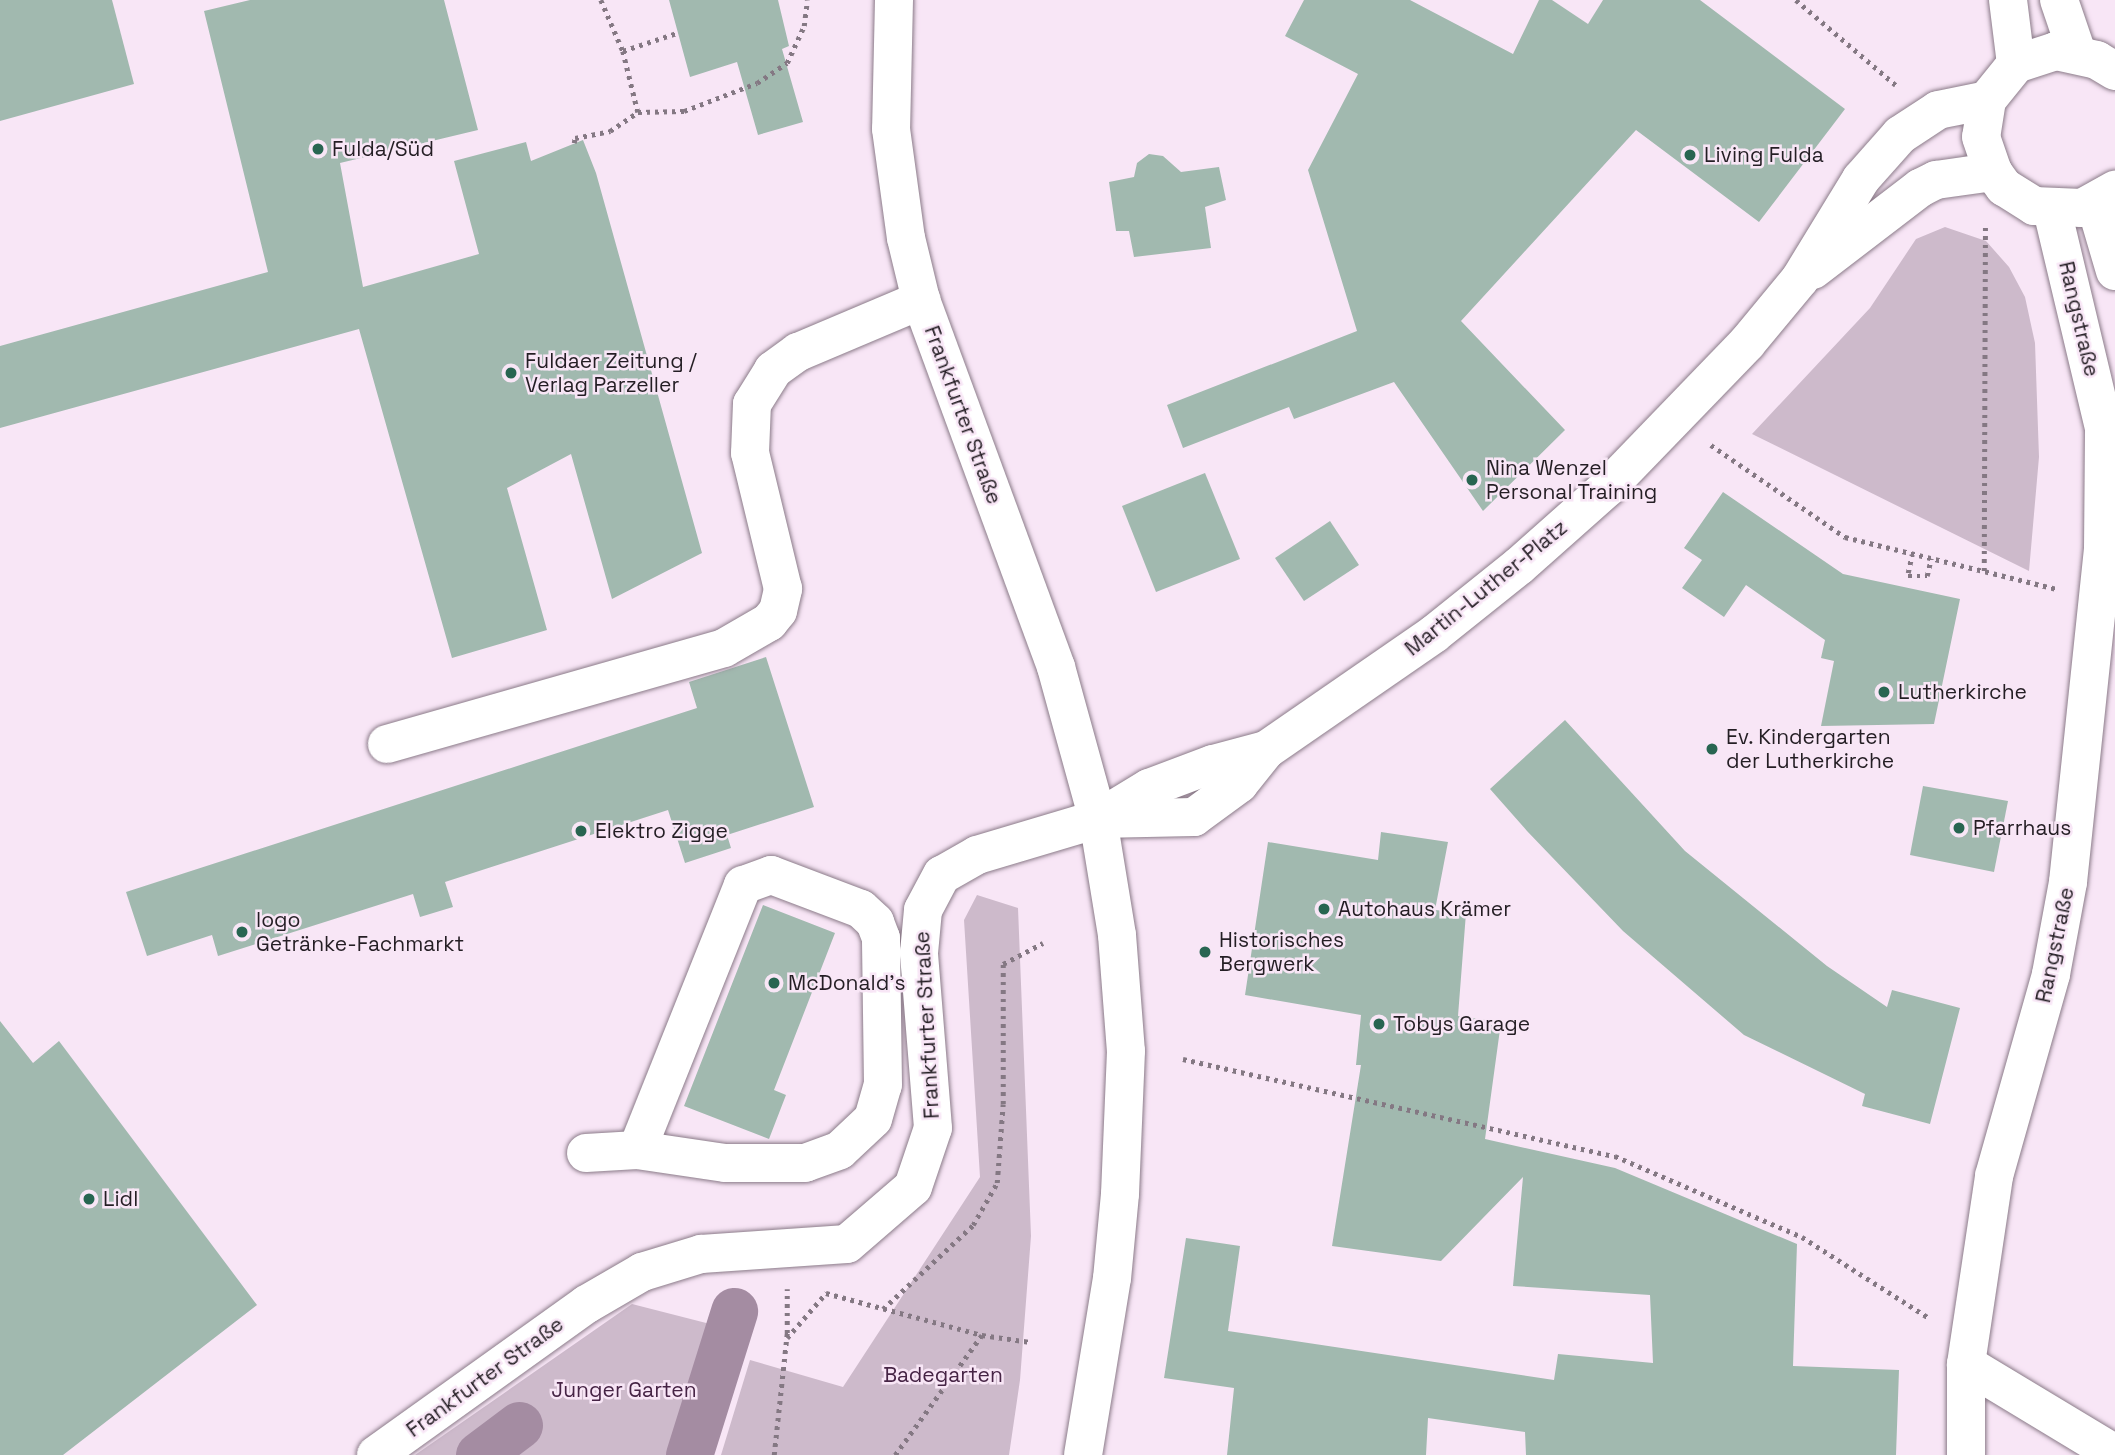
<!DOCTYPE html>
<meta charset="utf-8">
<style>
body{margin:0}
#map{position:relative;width:2115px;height:1455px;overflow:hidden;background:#f8e6f6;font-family:"Space Grotesk",sans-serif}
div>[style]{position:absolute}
.green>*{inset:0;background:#cdbacb}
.canal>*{height:47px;margin:-23.5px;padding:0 23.5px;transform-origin:23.5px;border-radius:23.5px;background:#a48ca2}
.building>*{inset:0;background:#a1b9af}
.path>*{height:4.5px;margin-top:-2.25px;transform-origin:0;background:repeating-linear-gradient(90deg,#847883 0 3.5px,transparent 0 8.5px)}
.roads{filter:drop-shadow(0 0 2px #8b7b89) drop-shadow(0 0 2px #8b7b89)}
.minor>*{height:38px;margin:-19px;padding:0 19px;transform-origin:19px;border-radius:19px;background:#fff}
.major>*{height:38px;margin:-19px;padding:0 19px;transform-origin:19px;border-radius:19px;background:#fff}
.dots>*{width:19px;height:19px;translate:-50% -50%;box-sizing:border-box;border:4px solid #f8e6f6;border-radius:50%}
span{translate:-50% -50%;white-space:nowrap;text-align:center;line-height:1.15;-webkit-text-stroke:5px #f8e6f6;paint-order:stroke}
.poi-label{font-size:21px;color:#241e24}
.left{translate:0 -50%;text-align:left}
.street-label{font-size:21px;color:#241e24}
.park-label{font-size:21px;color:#462445}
</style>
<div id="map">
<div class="green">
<i style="clip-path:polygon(1945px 227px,1986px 241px,2009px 267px,2025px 297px,2035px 343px,2039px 457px,2029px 571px,1752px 434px,1870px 308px,1916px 239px)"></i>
<i style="clip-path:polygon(977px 895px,1018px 908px,1031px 1236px,1020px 1380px,1009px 1455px,721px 1455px,750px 1360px,843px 1387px,980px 1177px,964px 920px)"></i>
<i style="clip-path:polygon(632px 1304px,714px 1325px,673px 1455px,415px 1455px)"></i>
</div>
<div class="canal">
<i style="left:479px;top:1455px;width:50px;rotate:-36.9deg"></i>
<i style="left:689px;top:1455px;width:151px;rotate:-72.6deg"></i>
</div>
<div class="building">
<i style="clip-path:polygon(0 0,112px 0,134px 84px,0 121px)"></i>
<i style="clip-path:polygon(250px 0,444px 0,478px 130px,340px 163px,363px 287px,479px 254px,454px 161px,526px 142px,531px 161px,583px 140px,596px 173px,702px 553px,612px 599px,571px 454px,507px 488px,547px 630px,452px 658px,359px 329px,0 428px,0 346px,268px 272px,204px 11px)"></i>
<i style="clip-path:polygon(669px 0,778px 0,789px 46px,782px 49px,803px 122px,758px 135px,737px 62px,690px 77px)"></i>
<i style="clip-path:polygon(1304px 0,1410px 0,1513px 54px,1539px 0,1552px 0,1588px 24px,1603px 0,1700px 0,1845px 109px,1759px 222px,1636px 130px,1461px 321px,1565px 430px,1483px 511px,1394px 382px,1294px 419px,1289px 407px,1183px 448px,1167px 405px,1357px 331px,1308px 170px,1358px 74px,1285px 36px)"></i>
<i style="clip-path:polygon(1149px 154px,1163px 156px,1181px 172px,1219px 167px,1226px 200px,1205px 207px,1211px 248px,1134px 257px,1129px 231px,1116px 231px,1109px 182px,1134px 177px,1137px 163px)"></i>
<i style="clip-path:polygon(1205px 473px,1240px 559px,1156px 592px,1122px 506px)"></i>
<i style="clip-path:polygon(1723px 492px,1843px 574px,1960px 599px,1934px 724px,1821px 726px,1834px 661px,1821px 658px,1825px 640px,1746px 585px,1724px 617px,1682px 588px,1702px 560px,1684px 548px)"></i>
<i style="clip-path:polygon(1330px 521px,1359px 565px,1304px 601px,1275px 558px)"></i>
<i style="clip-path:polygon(766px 657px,814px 807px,727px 835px,731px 848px,685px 863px,668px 810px,445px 882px,453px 907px,420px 917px,413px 894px,218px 956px,212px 935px,147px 956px,126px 892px,697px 708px,689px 682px)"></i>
<i style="clip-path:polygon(1565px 720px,1685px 851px,1827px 966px,1887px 1007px,1892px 990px,1960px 1008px,1930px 1124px,1862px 1106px,1865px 1094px,1744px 1035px,1623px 931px,1527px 831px,1490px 789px)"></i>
<i style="clip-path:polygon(1923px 786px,2008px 801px,1994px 872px,1910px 855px)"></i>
<i style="clip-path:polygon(1381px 832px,1448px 842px,1435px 910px,1466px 913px,1458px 1016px,1501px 1022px,1485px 1139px,1615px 1168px,1797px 1244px,1793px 1366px,1899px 1370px,1896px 1455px,1526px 1455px,1525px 1432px,1428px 1418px,1426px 1455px,1227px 1455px,1234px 1388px,1164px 1378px,1186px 1238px,1240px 1246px,1228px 1331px,1554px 1380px,1558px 1354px,1653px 1363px,1650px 1295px,1513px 1286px,1523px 1177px,1441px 1261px,1332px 1246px,1361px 1065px,1356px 1065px,1361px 1015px,1245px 995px,1268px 842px,1378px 860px)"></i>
<i style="clip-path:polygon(763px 905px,835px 933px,774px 1090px,786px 1095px,769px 1139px,684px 1106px)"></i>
<i style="clip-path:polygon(0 1021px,33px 1063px,59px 1041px,257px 1305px,63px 1455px,0 1455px)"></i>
</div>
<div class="path">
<i style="left:601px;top:0;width:56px;rotate:66.7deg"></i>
<i style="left:623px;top:51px;width:57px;rotate:-18.4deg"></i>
<i style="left:1796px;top:0;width:131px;rotate:40.4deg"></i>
<i style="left:623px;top:51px;width:63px;rotate:76.2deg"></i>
<i style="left:638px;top:112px;width:46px;rotate:-1.2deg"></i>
<i style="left:684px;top:111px;width:78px;rotate:-21deg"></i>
<i style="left:757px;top:83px;width:36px;rotate:-34deg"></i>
<i style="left:787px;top:63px;width:41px;rotate:-65.3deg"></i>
<i style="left:804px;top:26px;width:26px;rotate:-83deg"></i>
<i style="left:574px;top:143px;width:5px;rotate:-79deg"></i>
<i style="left:575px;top:138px;width:36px;rotate:-11deg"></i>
<i style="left:610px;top:131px;width:34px;rotate:-34deg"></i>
<i style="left:1711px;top:445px;width:163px;rotate:34.5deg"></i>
<i style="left:1845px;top:537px;width:218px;rotate:13.8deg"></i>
<i style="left:1984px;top:571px;width:347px;rotate:-89.8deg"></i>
<i style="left:1908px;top:573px;width:19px;rotate:-78deg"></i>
<i style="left:1908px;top:576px;width:19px"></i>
<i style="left:1927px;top:576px;width:18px;rotate:-77deg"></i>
<i style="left:1183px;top:1059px;width:443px;rotate:12.7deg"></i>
<i style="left:1615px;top:1156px;width:204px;rotate:23.4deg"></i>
<i style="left:1802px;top:1237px;width:151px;rotate:32.5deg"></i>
<i style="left:883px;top:1309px;width:123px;rotate:-43deg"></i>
<i style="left:973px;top:1225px;width:48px;rotate:-60.3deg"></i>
<i style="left:997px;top:1183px;width:79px;rotate:-85.7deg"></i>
<i style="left:1003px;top:1104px;width:140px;rotate:-90deg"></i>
<i style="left:1003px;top:964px;width:45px;rotate:-27.7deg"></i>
<i style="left:787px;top:1338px;width:60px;rotate:-49.1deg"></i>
<i style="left:826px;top:1293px;width:162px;rotate:15.1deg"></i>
<i style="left:982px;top:1335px;width:49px;rotate:8.3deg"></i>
<i style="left:774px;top:1455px;width:123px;rotate:-83.9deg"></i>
<i style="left:787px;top:1333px;width:44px;rotate:-90deg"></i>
<i style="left:895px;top:1455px;width:148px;rotate:-54.1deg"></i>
</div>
<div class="roads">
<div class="minor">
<i style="left:2008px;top:0;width:64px;rotate:82.9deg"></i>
<i style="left:2059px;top:0;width:56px;rotate:71.2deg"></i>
<i style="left:2115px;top:71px;width:21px;rotate:-149deg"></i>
<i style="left:2097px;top:60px;width:42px;rotate:-167.6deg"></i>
<i style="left:2056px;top:51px;width:42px;rotate:162deg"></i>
<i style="left:2016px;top:64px;width:46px;rotate:128.9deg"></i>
<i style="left:1987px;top:100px;width:37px;rotate:99deg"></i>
<i style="left:1981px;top:137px;width:37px;rotate:71deg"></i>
<i style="left:1993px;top:172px;width:19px;rotate:54deg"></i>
<i style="left:2004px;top:187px;width:36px;rotate:32deg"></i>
<i style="left:2034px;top:206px;width:48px;rotate:2.4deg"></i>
<i style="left:2082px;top:208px;width:38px;rotate:-29deg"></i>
<i style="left:2095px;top:203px;width:71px;rotate:73.6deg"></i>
<i style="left:1813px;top:270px;width:135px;rotate:-37.5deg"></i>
<i style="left:1920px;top:188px;width:18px;rotate:-27deg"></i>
<i style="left:1936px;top:180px;width:58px;rotate:-8deg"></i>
<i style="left:387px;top:744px;width:350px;rotate:-15.9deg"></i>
<i style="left:724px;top:648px;width:52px;rotate:-30deg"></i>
<i style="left:769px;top:622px;width:14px;rotate:-51deg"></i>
<i style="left:778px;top:611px;width:23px;rotate:-77deg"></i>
<i style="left:783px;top:589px;width:140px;rotate:-103.6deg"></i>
<i style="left:750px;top:453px;width:49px;rotate:-87.7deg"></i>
<i style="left:752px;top:404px;width:40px;rotate:-58deg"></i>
<i style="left:773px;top:370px;width:31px;rotate:-36deg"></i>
<i style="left:798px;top:352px;width:134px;rotate:-22.9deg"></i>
<i style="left:1098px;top:819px;width:96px;rotate:-1.2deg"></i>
<i style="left:1194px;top:817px;width:56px;rotate:-36.3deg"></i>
<i style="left:1239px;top:784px;width:43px;rotate:-51.5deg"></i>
<i style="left:1266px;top:750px;width:204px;rotate:-34.6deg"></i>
<i style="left:1434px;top:634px;width:109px;rotate:-38.7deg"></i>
<i style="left:1519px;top:566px;width:119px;rotate:-41.6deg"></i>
<i style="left:1608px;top:487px;width:200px;rotate:-46deg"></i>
<i style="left:1747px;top:343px;width:83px;rotate:-50.4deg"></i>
<i style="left:1800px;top:279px;width:117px;rotate:-58.6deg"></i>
<i style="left:1861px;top:179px;width:59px;rotate:-48.4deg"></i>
<i style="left:1900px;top:135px;width:45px;rotate:-33.3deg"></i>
<i style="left:1938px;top:110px;width:50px;rotate:-11.5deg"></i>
<i style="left:586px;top:1153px;width:51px;rotate:-3.4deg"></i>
<i style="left:637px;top:1150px;width:89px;rotate:8.4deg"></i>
<i style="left:725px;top:1163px;width:80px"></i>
<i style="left:805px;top:1163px;width:37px;rotate:-20deg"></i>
<i style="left:840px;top:1150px;width:45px;rotate:-43.2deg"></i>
<i style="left:873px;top:1119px;width:35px;rotate:-74deg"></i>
<i style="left:883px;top:1085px;width:147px;rotate:-90.8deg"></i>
<i style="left:881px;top:938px;width:17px;rotate:-111deg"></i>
<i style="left:875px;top:922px;width:19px;rotate:-137deg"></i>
<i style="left:861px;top:909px;width:96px;rotate:-159.3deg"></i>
<i style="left:771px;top:875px;width:30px;rotate:160deg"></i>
<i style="left:743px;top:885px;width:285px;rotate:111.8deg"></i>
<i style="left:1966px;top:1364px;width:174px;rotate:31.1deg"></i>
<i style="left:376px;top:1455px;width:259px;rotate:-35.6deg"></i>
<i style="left:587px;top:1304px;width:64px;rotate:-30.2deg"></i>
<i style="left:642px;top:1272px;width:62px;rotate:-17deg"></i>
<i style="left:701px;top:1254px;width:146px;rotate:-3.9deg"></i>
<i style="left:847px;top:1244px;width:87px;rotate:-40.8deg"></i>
<i style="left:913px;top:1187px;width:62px;rotate:-71.3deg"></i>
<i style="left:933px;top:1128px;width:176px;rotate:-94.6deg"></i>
<i style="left:919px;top:953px;width:43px;rotate:-84.7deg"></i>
<i style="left:923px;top:910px;width:40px;rotate:-62deg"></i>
<i style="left:942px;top:875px;width:40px;rotate:-29.7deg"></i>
<i style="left:977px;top:855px;width:126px;rotate:-16.6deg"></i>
<i style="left:1098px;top:819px;width:60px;rotate:-31.3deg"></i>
<i style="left:1149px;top:788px;width:68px;rotate:-20.6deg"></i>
<i style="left:1213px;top:764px;width:55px;rotate:-14.8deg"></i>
<i style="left:1966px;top:1455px;width:91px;rotate:-90deg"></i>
<i style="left:1966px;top:1364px;width:190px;rotate:-81.5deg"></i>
<i style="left:1994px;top:1176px;width:210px;rotate:-74.2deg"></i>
<i style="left:2051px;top:974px;width:94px;rotate:-79.5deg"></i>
<i style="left:2068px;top:882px;width:336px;rotate:-84deg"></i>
<i style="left:2103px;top:548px;width:120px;rotate:-89.5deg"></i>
<i style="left:2104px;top:428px;width:224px;rotate:-103.4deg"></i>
</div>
<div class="major">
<i style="left:894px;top:0;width:129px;rotate:91.3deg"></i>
<i style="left:891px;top:129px;width:110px;rotate:82.2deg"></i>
<i style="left:906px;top:238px;width:64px;rotate:76.4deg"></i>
<i style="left:921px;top:300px;width:391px;rotate:69.8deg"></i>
<i style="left:1056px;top:667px;width:158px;rotate:74.6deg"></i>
<i style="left:1098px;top:819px;width:118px;rotate:80.7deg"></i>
<i style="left:1117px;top:935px;width:116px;rotate:85.6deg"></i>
<i style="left:1126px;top:1051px;width:143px;rotate:92.4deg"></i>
<i style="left:1120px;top:1194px;width:84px;rotate:95.4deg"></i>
<i style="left:1112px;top:1278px;width:179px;rotate:99.3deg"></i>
</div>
</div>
<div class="dots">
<i style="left:318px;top:149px;background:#286551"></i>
<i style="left:1690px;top:155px;background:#286551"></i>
<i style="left:511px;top:373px;background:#286551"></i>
<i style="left:1472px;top:480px;background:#286551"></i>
<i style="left:1884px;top:692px;background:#286551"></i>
<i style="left:1712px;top:749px;background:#286551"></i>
<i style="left:1959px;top:828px;background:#286551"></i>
<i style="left:581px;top:831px;background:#286551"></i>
<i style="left:1324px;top:909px;background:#286551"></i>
<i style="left:242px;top:932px;background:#286551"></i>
<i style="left:1205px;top:952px;background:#286551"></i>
<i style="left:774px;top:983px;background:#286551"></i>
<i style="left:1379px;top:1024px;background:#286551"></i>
<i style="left:89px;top:1199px;background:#286551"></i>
</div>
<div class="poi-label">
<span class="left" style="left:332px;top:149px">Fulda/Süd</span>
<span class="left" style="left:1704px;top:155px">Living Fulda</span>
<span class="left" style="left:525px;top:373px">Fuldaer Zeitung /<br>Verlag Parzeller</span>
<span class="left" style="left:1486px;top:480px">Nina Wenzel<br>Personal Training</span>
<span class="left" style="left:1898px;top:692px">Lutherkirche</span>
<span class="left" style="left:1726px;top:749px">Ev. Kindergarten<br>der Lutherkirche</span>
<span class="left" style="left:1973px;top:828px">Pfarrhaus</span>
<span class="left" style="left:595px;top:831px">Elektro Zigge</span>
<span class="left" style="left:1338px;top:909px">Autohaus Krämer</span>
<span class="left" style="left:256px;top:932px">logo<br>Getränke-Fachmarkt</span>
<span class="left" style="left:1219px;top:952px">Historisches<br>Bergwerk</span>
<span class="left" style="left:788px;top:983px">McDonald's</span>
<span class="left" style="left:1393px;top:1024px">Tobys Garage</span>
<span class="left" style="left:103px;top:1199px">Lidl</span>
</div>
<div class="street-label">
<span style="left:2079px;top:319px;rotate:77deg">Rangstraße</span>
<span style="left:963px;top:415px;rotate:70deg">Frankfurter Straße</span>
<span style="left:1486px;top:588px;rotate:-39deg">Martin-Luther-Platz</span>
<span style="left:2055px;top:945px;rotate:-78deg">Rangstraße</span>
<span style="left:927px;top:1025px;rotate:-93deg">Frankfurter Straße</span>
<span style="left:485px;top:1377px;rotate:-36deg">Frankfurter Straße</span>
</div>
<div class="park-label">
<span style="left:943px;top:1375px">Badegarten</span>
<span style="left:624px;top:1390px">Junger Garten</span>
</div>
</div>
